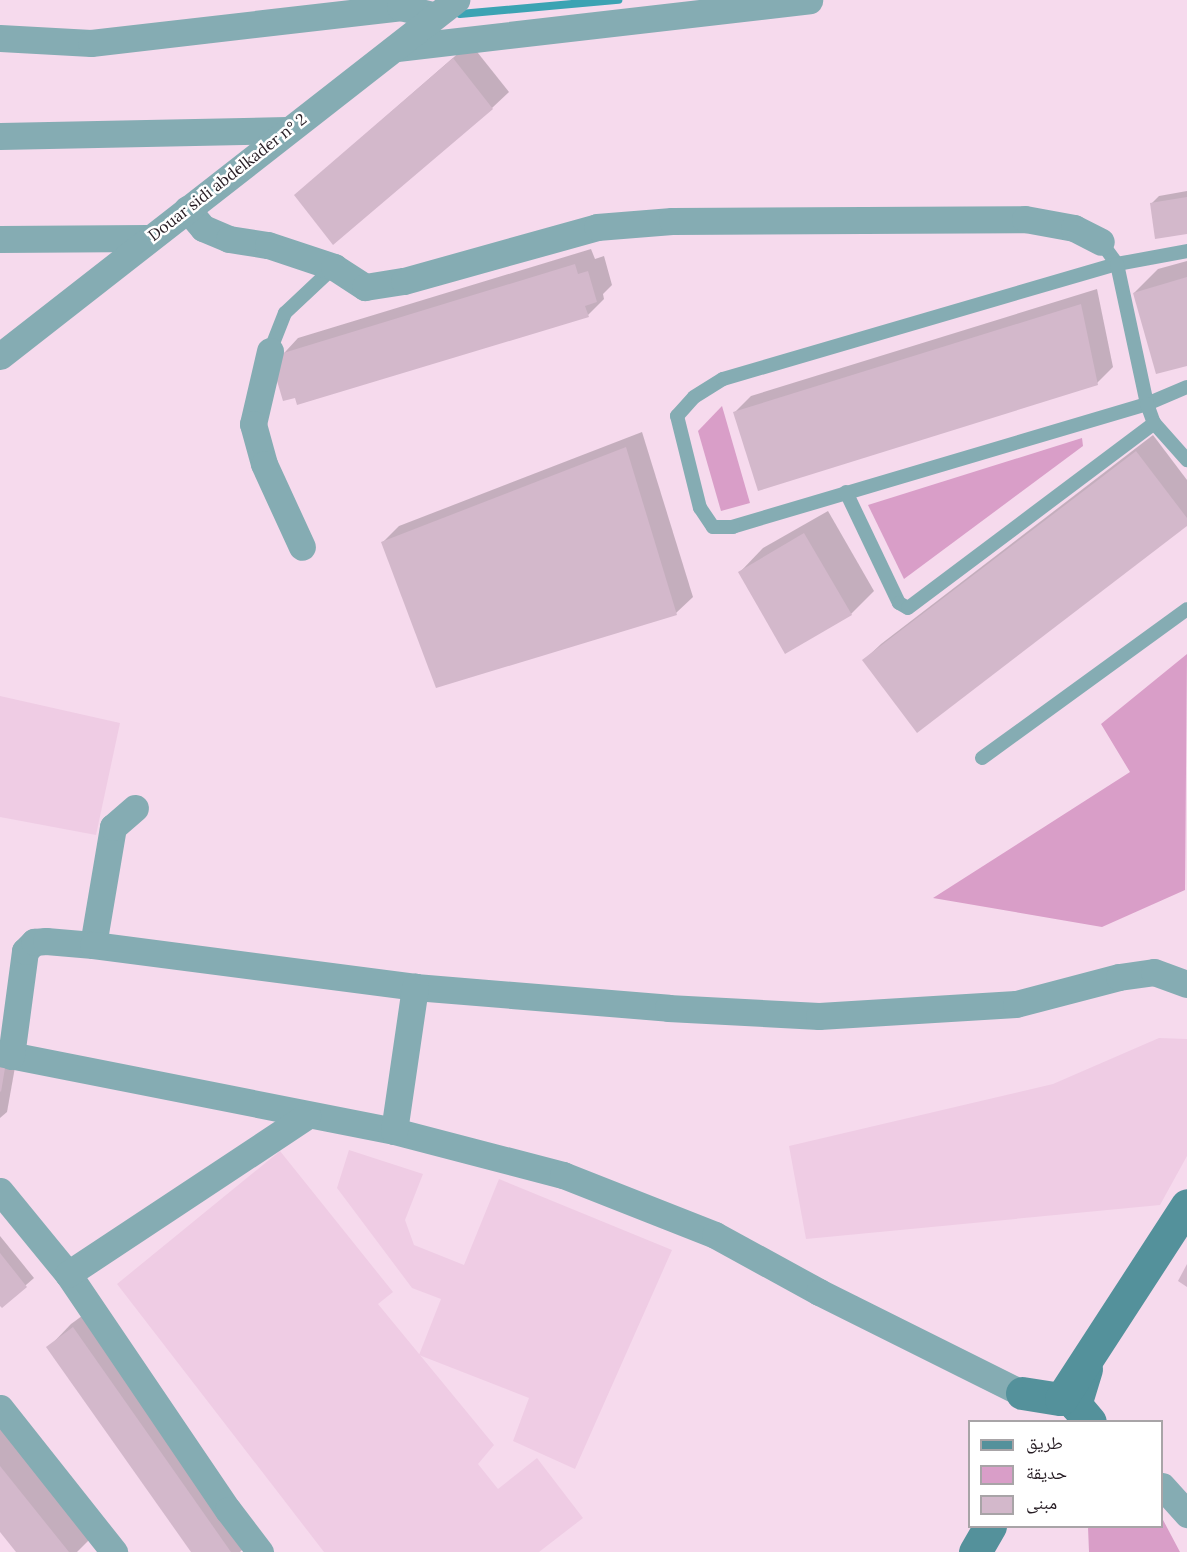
<!DOCTYPE html>
<meta charset="utf-8">
<style>
body{margin:0}
#map{position:relative;width:1187px;height:1552px;overflow:hidden;background:#f6daed;font-family:Lora,"Noto Naskh Arabic",serif}
div>[style]{position:absolute}
.built>*{inset:0;background:#efcce4}
.green>*{inset:0;background:#d99ec8}
.shadow>*{inset:0;background:#0003}
.stream>*{height:8px;margin:-4px;padding:0 4px;transform-origin:4px;border-radius:4px;background:#3ca3b3}
.building>*{inset:0;background:#d3b8cb}
.lane>*{height:14px;margin:-7px;padding:0 7px;transform-origin:7px;border-radius:7px;background:#85acb3}
.street>*{height:27px;margin:-13.5px;padding:0 13.5px;transform-origin:13.5px;border-radius:13.5px;background:#85acb3}
.secondary>*{height:33px;margin:-16.5px;padding:0 16.5px;transform-origin:16.5px;border-radius:16.5px;background:#54919b}
span{translate:-50% -50%;white-space:nowrap;text-align:center;line-height:1.15;-webkit-text-stroke:5px #fff;paint-order:stroke}
.street-label{font-size:16px;color:#261c23}
.legend{position:absolute;left:968px;top:1420px;width:195px;height:108px;box-sizing:border-box;background:#fff;border:2px solid #a8a4a7;margin:0;padding:8px 10px;list-style:none;font-size:18px;color:#261c23}
.legend li{display:flex;align-items:center;gap:12px;height:30px}
.legend b{width:30px;border:2px solid #a8a4a7}
</style>
<div id="map">
<div class="built">
<i style="clip-path:polygon(0 696px,120px 723px,96px 835px,0 817px)"></i>
<i style="clip-path:polygon(1159px 1038px,1187px 1039px,1187px 1156px,1160px 1205px,806px 1239px,789px 1146px,1053px 1084px)"></i>
<i style="clip-path:polygon(349px 1150px,423px 1174px,405px 1220px,414px 1245px,464px 1265px,499px 1179px,672px 1250px,575px 1469px,513px 1441px,529px 1398px,419px 1355px,441px 1299px,412px 1288px,337px 1188px)"></i>
<i style="clip-path:polygon(280px 1151px,393px 1292px,378px 1304px,494px 1445px,478px 1464px,498px 1489px,537px 1458px,583px 1518px,539px 1552px,324px 1552px,117px 1284px)"></i>
</div>
<div class="green">
<i style="clip-path:polygon(722px 406px,750px 503px,721px 511px,698px 431px)"></i>
<i style="clip-path:polygon(1082px 438px,1083px 446px,904px 579px,868px 505px)"></i>
<i style="clip-path:polygon(1187px 654px,1185px 890px,1102px 927px,933px 898px,1130px 772px,1101px 724px)"></i>
<i style="clip-path:polygon(1162px 1518px,1180px 1552px,1089px 1552px,1088px 1527px,1162px 1526px)"></i>
</div>
<div class="shadow">
<i style="clip-path:polygon(470px 43px,509px 92px,492px 108px,296px 195px)"></i>
<i style="clip-path:polygon(1187px 191px,1187px 233px,1151px 204px,1159px 196px)"></i>
<i style="clip-path:polygon(591px 249px,595px 259px,604px 256px,612px 285px,603px 294px,604px 299px,588px 315px,296px 396px,274px 364px,298px 338px)"></i>
<i style="clip-path:polygon(1187px 261px,1187px 364px,1134px 293px,1158px 269px)"></i>
<i style="clip-path:polygon(1097px 289px,1113px 367px,1097px 383px,735px 412px,751px 396px)"></i>
<i style="clip-path:polygon(642px 432px,693px 597px,676px 613px,383px 542px,399px 526px)"></i>
<i style="clip-path:polygon(1153px 435px,1187px 480px,1187px 524px,864px 660px,881px 644px)"></i>
<i style="clip-path:polygon(828px 511px,874px 591px,851px 614px,740px 572px,763px 548px)"></i>
<i style="clip-path:polygon(0 1053px,17px 1056px,7px 1112px,0 1118px)"></i>
<i style="clip-path:polygon(0 1236px,34px 1278px,2px 1306px,0 1304px)"></i>
<i style="clip-path:polygon(97px 1305px,258px 1534px,240px 1552px,193px 1552px,48px 1348px,71px 1324px)"></i>
<i style="clip-path:polygon(0 1413px,96px 1533px,77px 1552px,18px 1552px,0 1529px)"></i>
</div>
<div class="stream">
<i style="left:460px;top:14px;width:159px;rotate:-5.1deg"></i>
</div>
<div class="building">
<i style="clip-path:polygon(453px 58px,493px 109px,333px 245px,294px 195px)"></i>
<i style="clip-path:polygon(1187px 197px,1187px 234px,1155px 239px,1150px 203px)"></i>
<i style="clip-path:polygon(575px 264px,578px 274px,588px 271px,597px 302px,585px 306px,589px 317px,297px 405px,295px 398px,283px 401px,272px 364px,282px 360px,280px 354px)"></i>
<i style="clip-path:polygon(1187px 277px,1187px 366px,1156px 374px,1133px 293px)"></i>
<i style="clip-path:polygon(1081px 304px,1098px 385px,758px 491px,733px 412px)"></i>
<i style="clip-path:polygon(626px 447px,677px 615px,436px 688px,381px 542px)"></i>
<i style="clip-path:polygon(1136px 451px,1187px 518px,1187px 526px,917px 733px,862px 660px)"></i>
<i style="clip-path:polygon(804px 533px,852px 615px,785px 654px,738px 572px)"></i>
<i style="clip-path:polygon(0 1067px,5px 1068px,1px 1092px,0 1091px)"></i>
<i style="clip-path:polygon(0 1253px,27px 1287px,2px 1308px,0 1306px)"></i>
<i style="clip-path:polygon(1187px 1264px,1187px 1287px,1178px 1281px)"></i>
<i style="clip-path:polygon(73px 1327px,231px 1552px,191px 1552px,46px 1347px)"></i>
<i style="clip-path:polygon(0 1466px,69px 1552px,16px 1552px,0 1532px)"></i>
</div>
<div class="lane">
<i style="left:1101px;top:242px;width:27px;rotate:54deg"></i>
<i style="left:1117px;top:264px;width:71px;rotate:-10.5deg"></i>
<i style="left:270px;top:351px;width:41px;rotate:-68.5deg"></i>
<i style="left:285px;top:313px;width:67px;rotate:-43.2deg"></i>
<i style="left:1187px;top:387px;width:43px;rotate:157deg"></i>
<i style="left:1147px;top:404px;width:432px;rotate:163.5deg"></i>
<i style="left:733px;top:527px;width:20px;rotate:180deg"></i>
<i style="left:713px;top:527px;width:23px;rotate:-124deg"></i>
<i style="left:700px;top:508px;width:95px;rotate:-104deg"></i>
<i style="left:677px;top:416px;width:25px;rotate:-48deg"></i>
<i style="left:694px;top:397px;width:34px;rotate:-32deg"></i>
<i style="left:723px;top:379px;width:410px;rotate:-16.3deg"></i>
<i style="left:1117px;top:264px;width:143px;rotate:77.9deg"></i>
<i style="left:1147px;top:404px;width:20px;rotate:70deg"></i>
<i style="left:1154px;top:423px;width:50px;rotate:48.3deg"></i>
<i style="left:846px;top:492px;width:123px;rotate:64.5deg"></i>
<i style="left:899px;top:603px;width:10px;rotate:29deg"></i>
<i style="left:908px;top:608px;width:308px;rotate:-36.9deg"></i>
<i style="left:982px;top:758px;width:253px;rotate:-36deg"></i>
</div>
<div class="street">
<i style="left:0;top:38px;width:91px;rotate:3.1deg"></i>
<i style="left:91px;top:43px;width:311px;rotate:-6.6deg"></i>
<i style="left:400px;top:7px;width:36px;rotate:14deg"></i>
<i style="left:397px;top:48px;width:415px;rotate:-6.6deg"></i>
<i style="left:0;top:136px;width:287px;rotate:-1.2deg"></i>
<i style="left:187px;top:209px;width:25px;rotate:50deg"></i>
<i style="left:203px;top:228px;width:28px;rotate:23deg"></i>
<i style="left:229px;top:239px;width:39px;rotate:9deg"></i>
<i style="left:268px;top:245px;width:70px;rotate:18.4deg"></i>
<i style="left:334px;top:267px;width:37px;rotate:33deg"></i>
<i style="left:365px;top:287px;width:39px;rotate:-9deg"></i>
<i style="left:404px;top:281px;width:200px;rotate:-15.6deg"></i>
<i style="left:597px;top:227px;width:75px;rotate:-4.6deg"></i>
<i style="left:672px;top:221px;width:353px;rotate:-0.3deg"></i>
<i style="left:1025px;top:219px;width:50px;rotate:10.4deg"></i>
<i style="left:1074px;top:228px;width:30px;rotate:27deg"></i>
<i style="left:0;top:239px;width:148px;rotate:-0.4deg"></i>
<i style="left:270px;top:351px;width:75px;rotate:103.1deg"></i>
<i style="left:253px;top:424px;width:41px;rotate:74.6deg"></i>
<i style="left:264px;top:464px;width:91px;rotate:65.4deg"></i>
<i style="left:0;top:356px;width:579px;rotate:-37.98deg"></i>
<i style="left:93px;top:945px;width:120px;rotate:-80.4deg"></i>
<i style="left:113px;top:827px;width:29px;rotate:-41deg"></i>
<i style="left:0;top:1053px;width:402px;rotate:11.2deg"></i>
<i style="left:394px;top:1131px;width:175px;rotate:14.6deg"></i>
<i style="left:563px;top:1175px;width:163px;rotate:21.5deg"></i>
<i style="left:715px;top:1235px;width:119px;rotate:28.7deg"></i>
<i style="left:819px;top:1292px;width:227px;rotate:26.5deg"></i>
<i style="left:11px;top:1056px;width:106px;rotate:-82.4deg"></i>
<i style="left:25px;top:951px;width:13px;rotate:-45deg"></i>
<i style="left:34px;top:942px;width:12px;rotate:-5deg"></i>
<i style="left:46px;top:941px;width:47px;rotate:4.9deg"></i>
<i style="left:93px;top:945px;width:325px;rotate:7.4deg"></i>
<i style="left:415px;top:987px;width:254px;rotate:4.7deg"></i>
<i style="left:668px;top:1008px;width:151px;rotate:3deg"></i>
<i style="left:819px;top:1016px;width:197px;rotate:-3.5deg"></i>
<i style="left:1016px;top:1004px;width:106px;rotate:-14.7deg"></i>
<i style="left:1119px;top:977px;width:35px;rotate:-8deg"></i>
<i style="left:1154px;top:972px;width:35px;rotate:20deg"></i>
<i style="left:394px;top:1131px;width:146px;rotate:-81.7deg"></i>
<i style="left:0;top:1191px;width:107px;rotate:50.7deg"></i>
<i style="left:68px;top:1274px;width:285px;rotate:55.9deg"></i>
<i style="left:228px;top:1510px;width:53px;rotate:52.7deg"></i>
<i style="left:68px;top:1274px;width:287px;rotate:-33.5deg"></i>
<i style="left:0;top:1408px;width:184px;rotate:51.6deg"></i>
<i style="left:1162px;top:1486px;width:38px;rotate:48deg"></i>
</div>
<div class="secondary">
<i style="left:1086px;top:1369px;width:37px;rotate:107deg"></i>
<i style="left:1075px;top:1404px;width:23px;rotate:50deg"></i>
<i style="left:1022px;top:1393px;width:39px;rotate:9deg"></i>
<i style="left:1061px;top:1399px;width:231px;rotate:-57deg"></i>
<i style="left:975px;top:1552px;width:30px;rotate:-60deg"></i>
</div>
<div class="street-label">
<span style="left:227px;top:177px;rotate:-38deg">Douar sidi abdelkader n° 2</span>
</div>
<ul class="legend">
<li><b style="height:8px;background:#54919b"></b>طريق</li>
<li><b style="height:16px;background:#d99ec8"></b>حديقة</li>
<li><b style="height:16px;background:#d3b8cb"></b>مبنى</li>
</ul>
</div>
